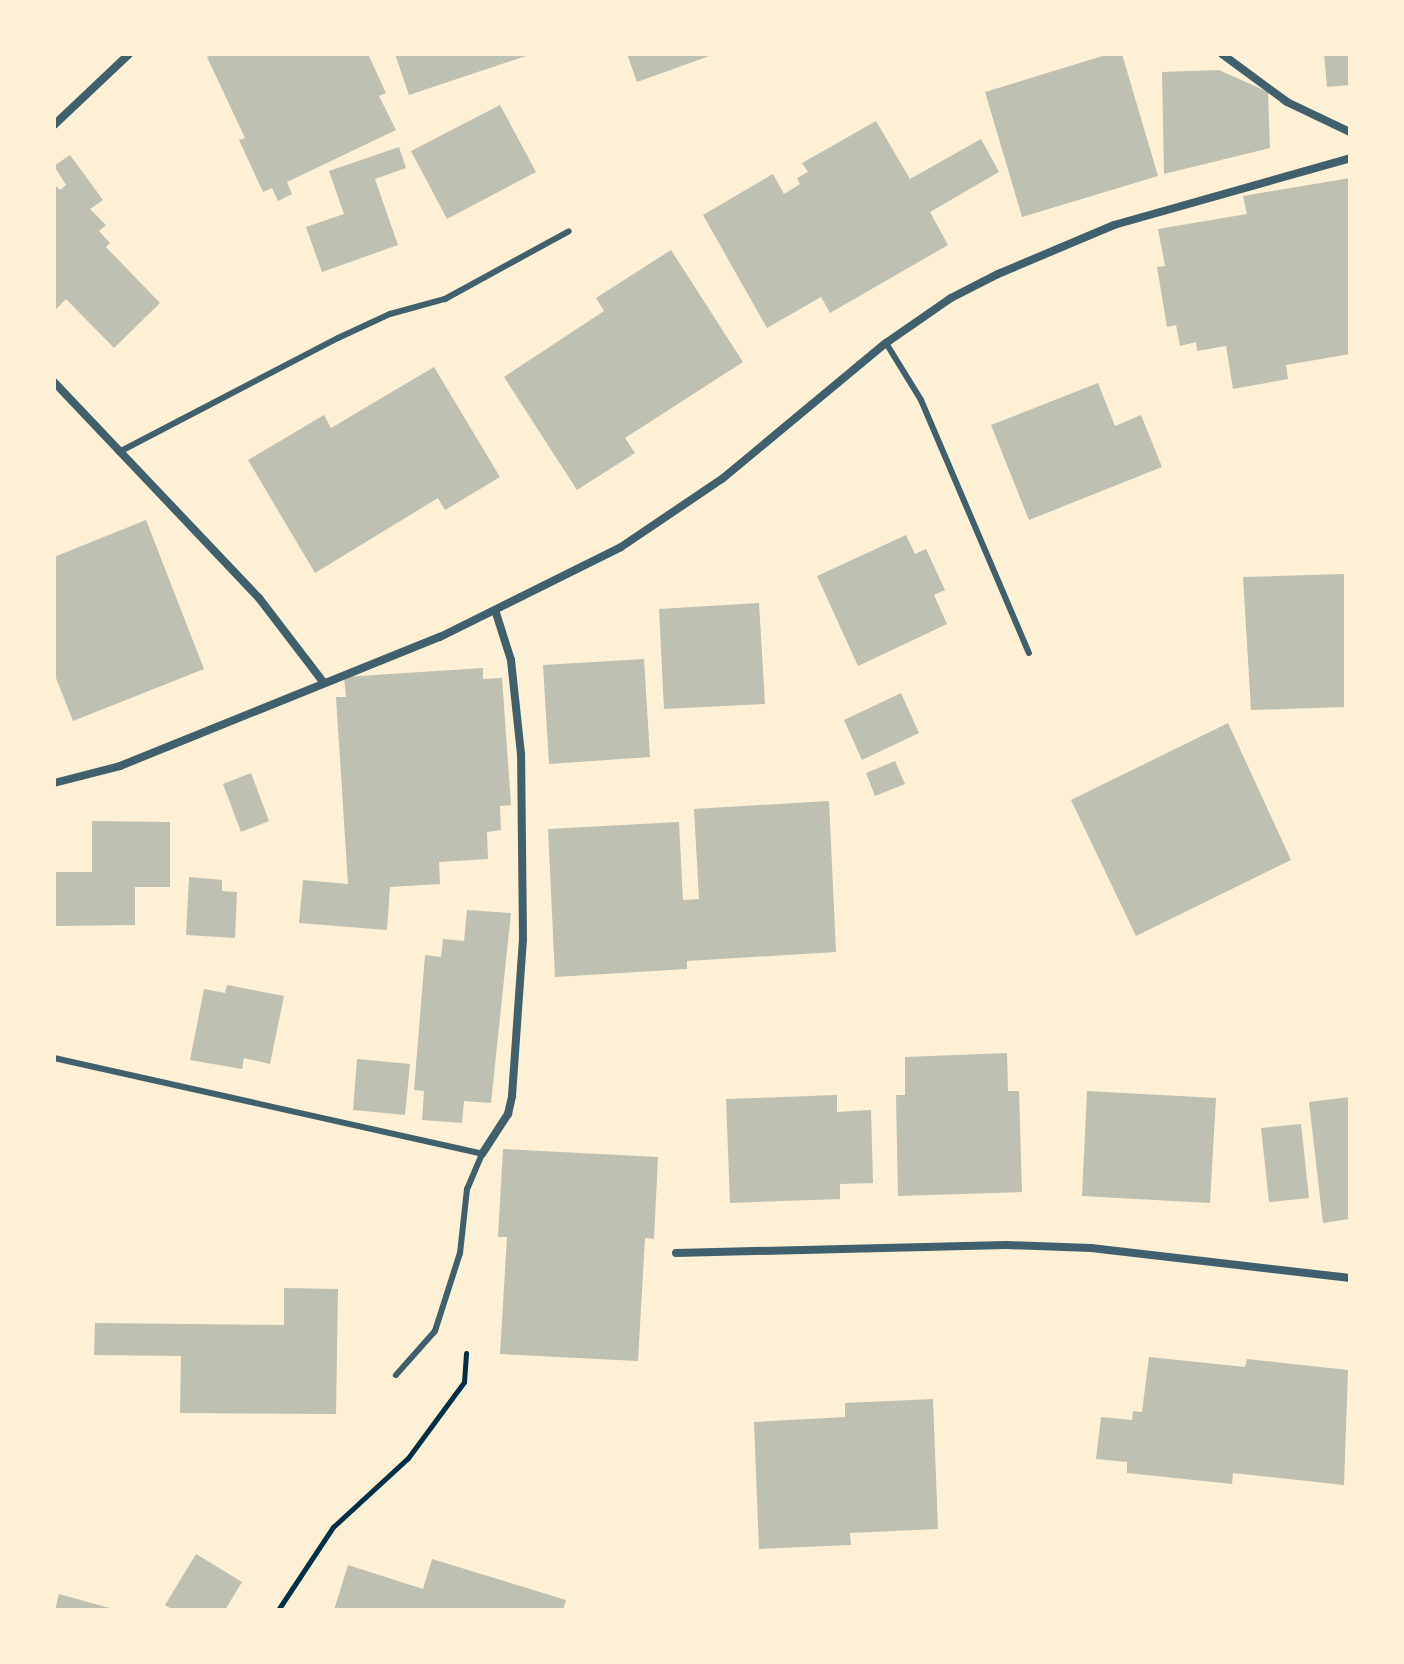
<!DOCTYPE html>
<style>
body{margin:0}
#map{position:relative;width:1404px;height:1664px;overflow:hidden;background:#fdf0d5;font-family:"Fira Sans Condensed",sans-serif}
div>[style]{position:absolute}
.building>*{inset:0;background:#bec0b2}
.path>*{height:5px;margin:-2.5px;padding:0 2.5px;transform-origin:2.5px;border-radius:2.5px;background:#003049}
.service>*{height:6px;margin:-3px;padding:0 3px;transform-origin:3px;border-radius:3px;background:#3f606c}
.minor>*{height:8px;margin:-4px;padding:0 4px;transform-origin:4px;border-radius:4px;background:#3f606c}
span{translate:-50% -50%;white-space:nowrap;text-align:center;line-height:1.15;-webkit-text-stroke:8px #fdf0d5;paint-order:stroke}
.frame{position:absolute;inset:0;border:56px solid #fdf0d5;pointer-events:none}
</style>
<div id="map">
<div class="building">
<i style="clip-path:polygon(214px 54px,368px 54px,386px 93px,379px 96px,396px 130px,287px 182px,292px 194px,278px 201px,272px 188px,263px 192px,239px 140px,245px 138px,207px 57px)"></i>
<i style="clip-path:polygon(395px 54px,529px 54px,529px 55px,409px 95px)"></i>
<i style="clip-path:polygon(627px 54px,715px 54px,637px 82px)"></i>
<i style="clip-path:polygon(1109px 54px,1122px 54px,1158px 176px,1022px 217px,985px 92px)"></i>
<i style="clip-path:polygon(1324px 54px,1350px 54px,1350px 85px,1327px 87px)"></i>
<i style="clip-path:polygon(1219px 70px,1268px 92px,1270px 148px,1164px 174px,1162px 72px)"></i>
<i style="clip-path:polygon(500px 105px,536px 172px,447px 219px,411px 151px)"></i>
<i style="clip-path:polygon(876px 121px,910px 179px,981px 139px,999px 172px,930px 212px,948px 245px,830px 313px,821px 297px,767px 328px,703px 215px,773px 174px,784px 194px,800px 184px,797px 178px,808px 172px,802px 163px)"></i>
<i style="clip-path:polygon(399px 147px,406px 168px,375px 179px,398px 245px,322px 272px,306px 227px,344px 214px,329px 171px)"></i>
<i style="clip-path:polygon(70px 155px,103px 200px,90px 209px,106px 225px,99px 231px,110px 243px,106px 247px,160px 303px,114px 348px,66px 299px,54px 311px,54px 184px,60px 190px,66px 185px,54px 166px)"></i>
<i style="clip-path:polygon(1350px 178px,1350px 354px,1286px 365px,1288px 379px,1233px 389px,1226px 346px,1197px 351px,1196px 342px,1180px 346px,1176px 325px,1167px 327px,1157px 267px,1165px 266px,1158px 229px,1247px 214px,1243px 196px)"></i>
<i style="clip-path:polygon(671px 250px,743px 362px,625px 438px,635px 453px,577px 490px,504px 377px,604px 311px,596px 298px)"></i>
<i style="clip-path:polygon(434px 367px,500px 477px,445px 510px,438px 498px,315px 573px,248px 460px,324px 415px,331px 428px)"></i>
<i style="clip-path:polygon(1098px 383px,1115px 426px,1141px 415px,1162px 467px,1029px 520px,991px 425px)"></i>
<i style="clip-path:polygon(146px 520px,204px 669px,73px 721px,54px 673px,54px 557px)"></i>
<i style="clip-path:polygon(906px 535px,915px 554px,926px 549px,945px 590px,934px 595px,947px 624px,858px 666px,817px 576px)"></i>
<i style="clip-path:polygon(1344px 574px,1344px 707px,1251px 710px,1243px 577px)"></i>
<i style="clip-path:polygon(759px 603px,765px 704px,664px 709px,659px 609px)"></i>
<i style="clip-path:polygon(644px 659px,650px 757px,549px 764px,543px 665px)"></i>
<i style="clip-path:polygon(483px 668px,483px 679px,502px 678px,511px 805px,500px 806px,501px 830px,487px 832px,488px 859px,439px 862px,440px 884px,390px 887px,387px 930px,299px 923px,303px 880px,348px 884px,336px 697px,346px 697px,344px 677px)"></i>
<i style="clip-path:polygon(901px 693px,919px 733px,862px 760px,844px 720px)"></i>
<i style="clip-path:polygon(1228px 723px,1291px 860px,1136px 936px,1071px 800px)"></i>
<i style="clip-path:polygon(895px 761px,905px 784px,875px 796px,866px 773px)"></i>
<i style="clip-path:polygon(251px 773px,269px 821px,241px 832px,223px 784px)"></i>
<i style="clip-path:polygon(829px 801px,836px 952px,687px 961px,687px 969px,555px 977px,548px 829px,679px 822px,683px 900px,699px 899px,694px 809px)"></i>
<i style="clip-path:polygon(92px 821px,170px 822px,170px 887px,135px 887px,135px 925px,54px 926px,54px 872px,92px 872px)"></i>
<i style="clip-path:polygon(189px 877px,222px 880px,222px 891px,237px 892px,235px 938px,186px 935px)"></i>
<i style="clip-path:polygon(467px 910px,511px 913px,491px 1103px,464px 1101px,462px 1123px,422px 1120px,424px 1091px,414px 1090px,425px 955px,441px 957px,443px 939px,464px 941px)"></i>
<i style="clip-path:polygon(227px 985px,284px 996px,270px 1064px,244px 1058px,242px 1069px,190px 1060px,204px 989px,225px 993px)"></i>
<i style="clip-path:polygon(1007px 1053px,1008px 1091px,1019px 1091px,1022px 1192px,898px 1196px,896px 1095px,905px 1095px,905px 1057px)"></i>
<i style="clip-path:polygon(357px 1059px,410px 1064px,405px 1115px,353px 1110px)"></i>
<i style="clip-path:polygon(1087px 1091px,1216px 1098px,1210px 1203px,1082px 1196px)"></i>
<i style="clip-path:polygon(837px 1095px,837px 1112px,871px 1110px,873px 1183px,840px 1184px,840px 1199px,730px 1203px,726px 1099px)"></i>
<i style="clip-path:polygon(1350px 1097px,1350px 1219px,1323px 1223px,1309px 1102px)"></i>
<i style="clip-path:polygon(1301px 1124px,1309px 1198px,1269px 1202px,1261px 1128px)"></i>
<i style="clip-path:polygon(503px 1149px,658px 1157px,654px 1239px,645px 1238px,638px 1361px,500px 1354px,507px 1237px,498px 1237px)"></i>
<i style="clip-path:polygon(284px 1288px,338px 1289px,336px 1414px,180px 1413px,181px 1356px,94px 1355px,95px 1323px,284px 1325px)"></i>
<i style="clip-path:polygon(1149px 1357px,1245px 1367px,1247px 1359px,1348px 1370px,1344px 1485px,1233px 1473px,1232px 1484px,1127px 1473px,1127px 1462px,1096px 1459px,1101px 1417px,1132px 1420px,1133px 1411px,1142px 1412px)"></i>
<i style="clip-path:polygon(933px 1399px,938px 1529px,850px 1533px,851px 1545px,759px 1549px,754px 1422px,845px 1417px,845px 1403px)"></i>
<i style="clip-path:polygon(196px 1554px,242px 1582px,225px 1610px,173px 1610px,165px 1605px)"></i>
<i style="clip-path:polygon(432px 1559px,566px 1600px,563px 1610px,334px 1610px,348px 1565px,423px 1589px)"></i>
<i style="clip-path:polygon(59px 1594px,113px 1609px,113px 1610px,55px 1610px)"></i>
</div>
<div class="path">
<i style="left:278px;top:1610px;width:100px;rotate:-56.5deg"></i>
<i style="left:333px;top:1527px;width:102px;rotate:-42.6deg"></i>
<i style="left:408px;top:1458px;width:94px;rotate:-53.6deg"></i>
<i style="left:464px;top:1382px;width:29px;rotate:-86deg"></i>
</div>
<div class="service">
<i style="left:886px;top:343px;width:67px;rotate:58.4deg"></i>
<i style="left:921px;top:400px;width:275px;rotate:66.9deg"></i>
<i style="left:119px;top:452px;width:247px;rotate:-27.5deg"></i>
<i style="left:338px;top:338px;width:57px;rotate:-24.8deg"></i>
<i style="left:390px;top:314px;width:57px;rotate:-15.3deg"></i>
<i style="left:445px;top:299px;width:141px;rotate:-28.7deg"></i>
<i style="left:54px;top:1058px;width:439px;rotate:12.6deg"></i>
<i style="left:482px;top:1154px;width:38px;rotate:113deg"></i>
<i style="left:467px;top:1189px;width:64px;rotate:96.2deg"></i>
<i style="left:460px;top:1253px;width:82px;rotate:107.8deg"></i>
<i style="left:435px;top:1331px;width:59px;rotate:131.6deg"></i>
</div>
<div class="minor">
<i style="left:1222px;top:54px;width:81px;rotate:36.4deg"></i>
<i style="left:1287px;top:102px;width:70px;rotate:25.5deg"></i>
<i style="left:54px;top:125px;width:103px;rotate:-43.4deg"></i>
<i style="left:54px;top:382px;width:298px;rotate:46.5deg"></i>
<i style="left:259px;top:598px;width:107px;rotate:52.6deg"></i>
<i style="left:54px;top:783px;width:68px;rotate:-14.4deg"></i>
<i style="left:120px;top:766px;width:345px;rotate:-22deg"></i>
<i style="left:440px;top:637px;width:202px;rotate:-26.4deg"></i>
<i style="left:621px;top:547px;width:122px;rotate:-34deg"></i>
<i style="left:722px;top:479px;width:213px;rotate:-39.7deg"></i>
<i style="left:886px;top:343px;width:79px;rotate:-34.7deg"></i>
<i style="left:951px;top:298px;width:53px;rotate:-27.1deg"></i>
<i style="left:998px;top:274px;width:126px;rotate:-22.9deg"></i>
<i style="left:1114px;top:225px;width:245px;rotate:-15.8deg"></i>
<i style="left:482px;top:1154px;width:48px;rotate:-57deg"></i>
<i style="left:508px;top:1114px;width:18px;rotate:-77deg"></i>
<i style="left:512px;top:1096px;width:156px;rotate:-86deg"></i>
<i style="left:523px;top:940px;width:186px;rotate:-90.6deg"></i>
<i style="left:521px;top:754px;width:95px;rotate:-96.1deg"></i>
<i style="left:511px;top:660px;width:49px;rotate:-107.7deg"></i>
<i style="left:676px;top:1253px;width:330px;rotate:-1.4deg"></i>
<i style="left:1006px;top:1245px;width:85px;rotate:2deg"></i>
<i style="left:1091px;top:1248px;width:261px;rotate:6.6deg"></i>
</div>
<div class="frame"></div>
</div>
